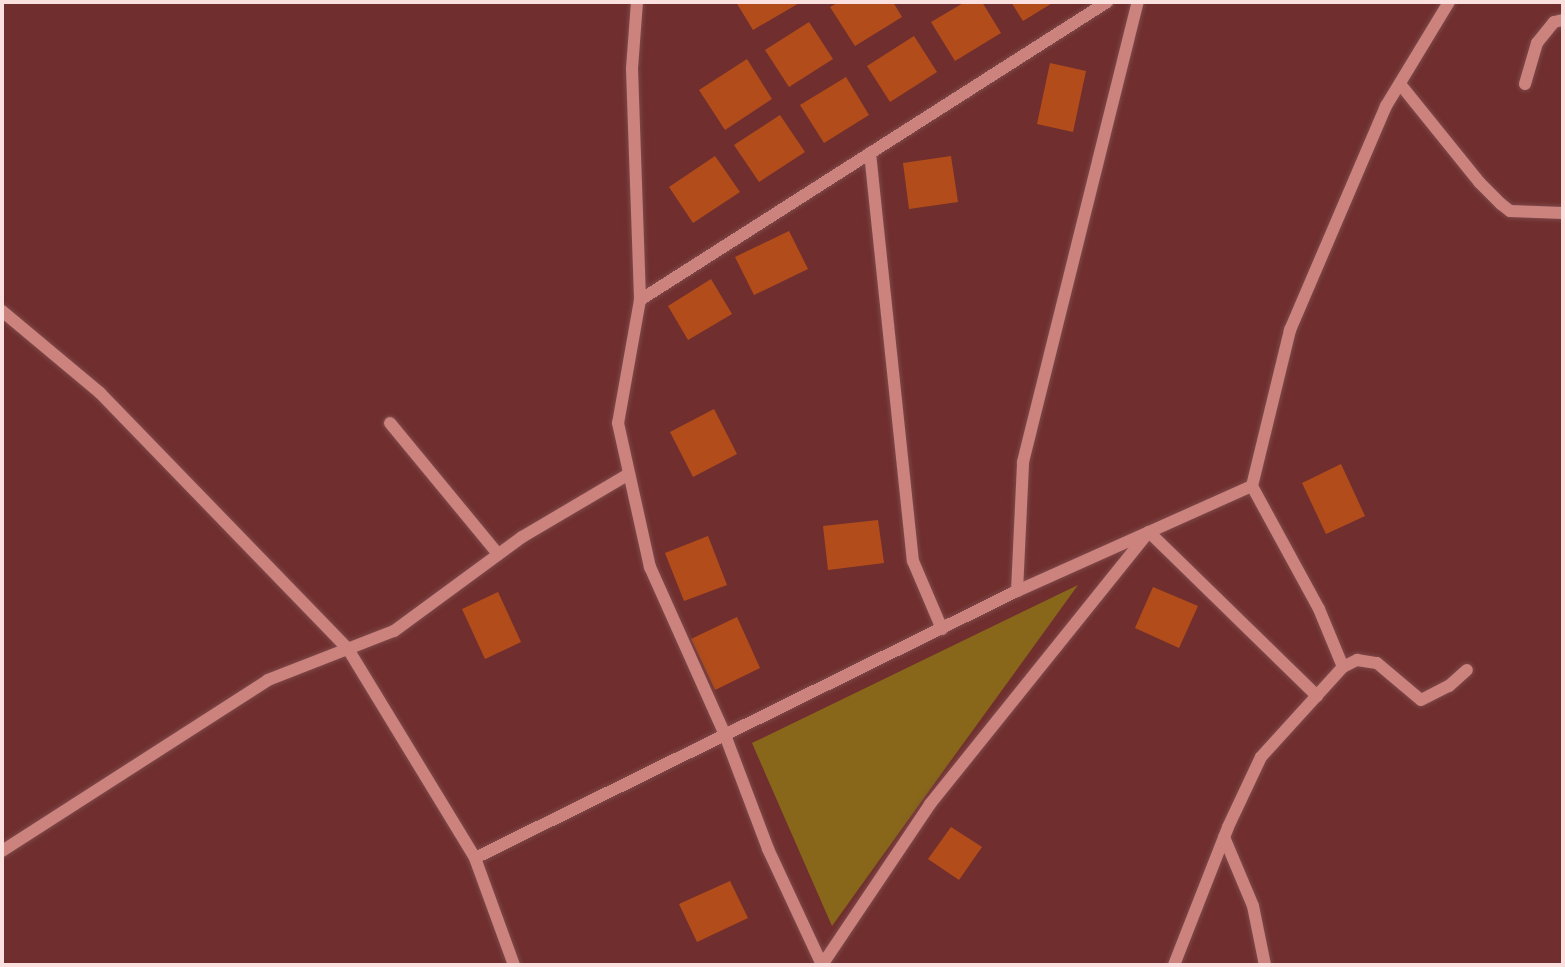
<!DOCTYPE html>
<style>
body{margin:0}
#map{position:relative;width:1565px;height:967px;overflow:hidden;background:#702f2e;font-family:"Zilla Slab",serif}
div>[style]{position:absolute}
.green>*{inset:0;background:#88671b}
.building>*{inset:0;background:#b24d1b}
.roads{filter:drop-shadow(0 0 2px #7e494a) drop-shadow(0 0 2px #7e494a)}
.minor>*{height:12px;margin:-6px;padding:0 6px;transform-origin:6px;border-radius:6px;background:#cc827d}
span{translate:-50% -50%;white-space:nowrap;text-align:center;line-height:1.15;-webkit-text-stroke:7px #642423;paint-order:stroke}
.frame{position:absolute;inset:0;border:4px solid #fae1df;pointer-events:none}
</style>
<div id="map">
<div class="green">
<i style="clip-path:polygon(1078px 585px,947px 766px,832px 926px,752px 743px)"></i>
</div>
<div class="building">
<i style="clip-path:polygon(736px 2px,801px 2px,753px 30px)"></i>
<i style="clip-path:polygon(839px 2px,893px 2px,902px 17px,855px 46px,830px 7px)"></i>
<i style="clip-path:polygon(965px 2px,982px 2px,1001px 33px,955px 61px,931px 22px)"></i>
<i style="clip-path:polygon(1011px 2px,1054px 2px,1023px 21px)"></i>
<i style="clip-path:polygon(809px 22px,833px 59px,789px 87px,765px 50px)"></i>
<i style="clip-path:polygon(914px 36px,937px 72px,890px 102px,867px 66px)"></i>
<i style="clip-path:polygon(747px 59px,772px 99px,725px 130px,699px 90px)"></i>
<i style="clip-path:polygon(1050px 63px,1086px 71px,1073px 132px,1037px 124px)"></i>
<i style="clip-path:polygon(846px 77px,869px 115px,824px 143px,800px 105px)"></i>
<i style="clip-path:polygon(780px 115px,805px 152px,759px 182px,734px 145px)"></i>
<i style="clip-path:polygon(715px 156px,740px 192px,693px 223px,669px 187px)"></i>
<i style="clip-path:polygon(951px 156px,958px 202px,909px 209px,903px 163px)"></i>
<i style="clip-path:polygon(789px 231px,808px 269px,754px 295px,735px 257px)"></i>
<i style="clip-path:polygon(711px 279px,732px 314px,688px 340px,668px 306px)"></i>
<i style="clip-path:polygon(714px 409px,737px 454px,693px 477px,670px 432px)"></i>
<i style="clip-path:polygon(1341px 464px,1365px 516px,1326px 534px,1302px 483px)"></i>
<i style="clip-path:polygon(878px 520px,884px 563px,828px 570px,823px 526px)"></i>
<i style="clip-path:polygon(708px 536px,727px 585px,684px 601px,665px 553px)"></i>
<i style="clip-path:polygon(1153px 587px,1198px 606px,1179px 648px,1135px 628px)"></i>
<i style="clip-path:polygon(498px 592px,521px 642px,485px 659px,462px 609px)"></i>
<i style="clip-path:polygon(737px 617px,760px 668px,715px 690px,691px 639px)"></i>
<i style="clip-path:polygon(951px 827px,982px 847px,959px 880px,928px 859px)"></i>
<i style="clip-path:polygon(730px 881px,748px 918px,697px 942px,679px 904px)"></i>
</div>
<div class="roads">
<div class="minor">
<i style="left:637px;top:2px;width:67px;rotate:94.3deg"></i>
<i style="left:632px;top:69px;width:231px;rotate:88deg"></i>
<i style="left:640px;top:300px;width:125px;rotate:100.1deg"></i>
<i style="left:618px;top:423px;width:148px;rotate:77.5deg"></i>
<i style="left:650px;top:567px;width:184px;rotate:65.9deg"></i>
<i style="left:725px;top:735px;width:122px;rotate:69.3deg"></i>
<i style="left:768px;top:849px;width:128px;rotate:65deg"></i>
<i style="left:1400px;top:84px;width:126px;rotate:51.1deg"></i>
<i style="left:1479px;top:182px;width:31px;rotate:45deg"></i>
<i style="left:1501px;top:204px;width:11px;rotate:38deg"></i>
<i style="left:1510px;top:211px;width:53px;rotate:2.2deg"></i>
<i style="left:1525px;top:84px;width:43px;rotate:-73.7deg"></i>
<i style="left:1537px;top:43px;width:27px;rotate:-51deg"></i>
<i style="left:1554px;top:22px;width:9px;rotate:-13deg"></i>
<i style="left:870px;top:153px;width:410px;rotate:84deg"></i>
<i style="left:913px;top:561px;width:74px;rotate:66.9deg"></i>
<i style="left:640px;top:300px;width:554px;rotate:-32.54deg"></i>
<i style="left:2px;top:311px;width:128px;rotate:39.9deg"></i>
<i style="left:100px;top:393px;width:356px;rotate:45.9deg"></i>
<i style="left:348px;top:649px;width:245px;rotate:58.7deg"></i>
<i style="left:475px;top:858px;width:114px;rotate:70deg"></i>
<i style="left:390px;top:423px;width:170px;rotate:50.5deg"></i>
<i style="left:1017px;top:591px;width:129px;rotate:-87.3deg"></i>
<i style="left:1023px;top:462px;width:474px;rotate:-76deg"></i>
<i style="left:1343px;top:667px;width:16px;rotate:-27deg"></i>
<i style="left:1357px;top:660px;width:20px;rotate:9deg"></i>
<i style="left:1377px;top:663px;width:57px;rotate:40.1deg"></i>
<i style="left:1421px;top:700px;width:31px;rotate:-27deg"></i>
<i style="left:1449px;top:686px;width:24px;rotate:-42deg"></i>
<i style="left:1224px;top:837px;width:75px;rotate:67.2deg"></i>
<i style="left:1253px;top:906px;width:60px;rotate:78.5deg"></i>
<i style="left:2px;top:851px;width:316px;rotate:-32.7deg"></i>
<i style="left:268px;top:680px;width:135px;rotate:-21.3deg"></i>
<i style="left:394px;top:631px;width:159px;rotate:-36.3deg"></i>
<i style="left:522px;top:537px;width:124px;rotate:-30.5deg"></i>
<i style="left:475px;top:858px;width:604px;rotate:-26.23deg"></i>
<i style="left:1017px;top:591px;width:257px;rotate:-24.1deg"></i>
<i style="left:822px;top:965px;width:194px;rotate:-56.1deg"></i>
<i style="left:930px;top:804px;width:349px;rotate:-51.2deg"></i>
<i style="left:1149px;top:532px;width:235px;rotate:44.3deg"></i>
<i style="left:1174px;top:965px;width:148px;rotate:-68.6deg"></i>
<i style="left:1228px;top:827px;width:77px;rotate:-64.8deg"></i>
<i style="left:1261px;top:757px;width:122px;rotate:-47.7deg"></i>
<i style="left:1343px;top:667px;width:63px;rotate:-112.5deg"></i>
<i style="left:1319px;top:609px;width:140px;rotate:-118.6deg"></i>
<i style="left:1252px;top:486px;width:161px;rotate:-76.3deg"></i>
<i style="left:1290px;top:330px;width:244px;rotate:-66.8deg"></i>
<i style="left:1386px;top:106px;width:122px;rotate:-58.8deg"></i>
</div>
</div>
<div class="frame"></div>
</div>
